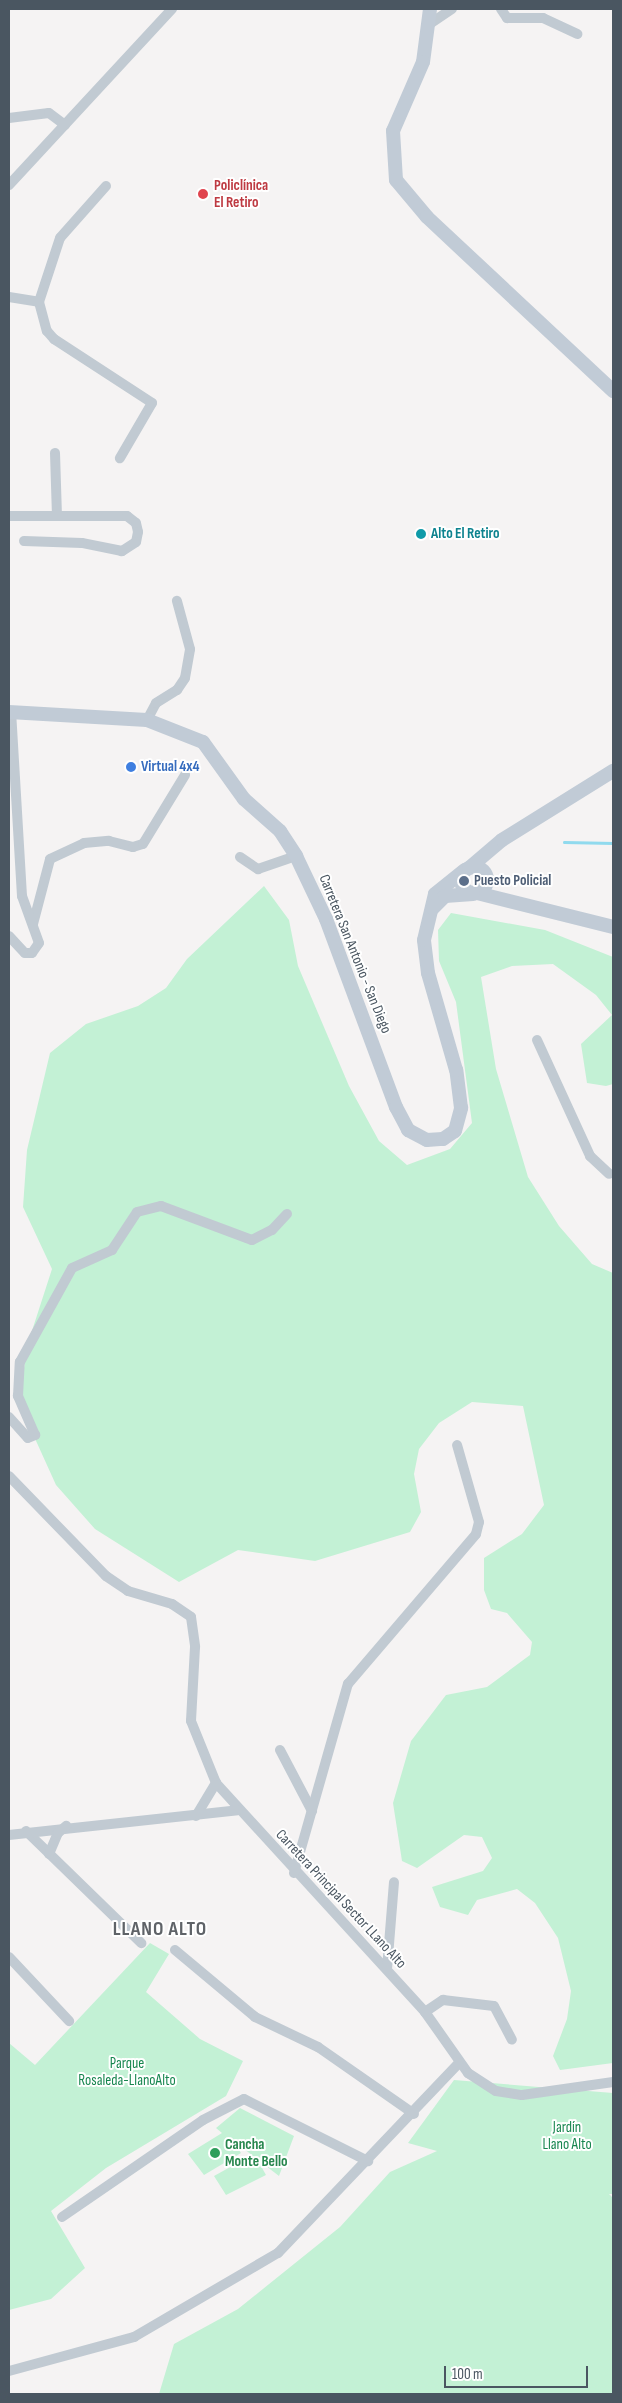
<!DOCTYPE html>
<meta charset="utf-8">
<style>
body{margin:0}
#map{position:relative;width:622px;height:2403px;overflow:hidden;background:#f5f3f3;font-family:"Sofia Sans Condensed",sans-serif}
div>[style]{position:absolute}
.green>*{inset:0;background:#c3f1d5}
.stream>*{height:3px;margin:-1.5px;padding:0 1.5px;transform-origin:1.5px;border-radius:1.5px;background:#90daee}
.street>*{height:10px;margin:-5px;padding:0 5px;transform-origin:5px;border-radius:5px;background:#c1cad2}
.secondary>*{height:14px;margin:-7px;padding:0 7px;transform-origin:7px;border-radius:7px;background:#c1cbd6}
.secondary>.ring{margin:-7px;padding:0;box-sizing:content-box;background:none;border:14px solid #c1cbd6;border-radius:50%}
.dots>*{width:14px;height:14px;translate:-50% -50%;box-sizing:border-box;border:2px solid #fff;border-radius:50%}
span{translate:-50% -50%;white-space:nowrap;text-align:center;line-height:1.15;-webkit-text-stroke:4px #fff;paint-order:stroke}
.health-label{font-size:15px;color:#be3a42;font-weight:700}
.left{translate:0 -50%;text-align:left}
.culture-label{font-size:15px;color:#0d838f;font-weight:700}
.shop-label{font-size:15px;color:#366cbe;font-weight:700}
.service-label{font-size:15px;color:#4e5e75;font-weight:700}
.street-label{font-size:15px;color:#4a5661}
.park-label{font-size:15px;color:#17864f}
.leisure-label{font-size:15px;color:#27864d;font-weight:700}
.district-label{font-size:20px;color:#5f6368;font-weight:700;letter-spacing:1px}
.frame{position:absolute;inset:0;border:10px solid #4a5661;pointer-events:none}
.scale{position:absolute;left:444px;top:2366px;width:144px;height:22px;box-sizing:border-box;border:2px solid #4a5661;border-top:0;padding-left:6px;font-size:15px;line-height:18px;white-space:nowrap;color:#4a5661;-webkit-text-stroke:4px #fff;paint-order:stroke}
</style>
<div id="map">
<div class="green">
<i style="clip-path:polygon(264px 886px,289px 920px,298px 966px,349px 1086px,379px 1141px,407px 1165px,450px 1149px,472px 1123px,456px 1002px,439px 961px,438px 930px,451px 913px,545px 930px,613px 957px,613px 1084px,606px 1086px,587px 1083px,581px 1044px,612px 1015px,596px 995px,553px 964px,512px 966px,481px 977px,496px 1069px,528px 1177px,559px 1226px,592px 1264px,613px 1273px,613px 2063px,560px 2070px,553px 2056px,567px 2019px,571px 1991px,558px 1938px,535px 1903px,517px 1889px,477px 1900px,468px 1915px,440px 1907px,432px 1887px,483px 1871px,492px 1858px,482px 1837px,464px 1835px,417px 1868px,402px 1861px,393px 1803px,411px 1741px,446px 1695px,487px 1687px,530px 1655px,532px 1642px,507px 1613px,491px 1609px,484px 1590px,484px 1558px,522px 1534px,544px 1505px,523px 1406px,472px 1402px,439px 1423px,419px 1449px,414px 1474px,421px 1512px,410px 1532px,315px 1561px,238px 1550px,179px 1582px,95px 1529px,56px 1485px,18px 1401px,29px 1340px,52px 1269px,23px 1207px,27px 1150px,50px 1053px,86px 1024px,138px 1006px,166px 988px,187px 959px)"></i>
<i style="clip-path:polygon(150px 1943px,169px 1954px,146px 1992px,200px 2039px,243px 2061px,226px 2096px,106px 2168px,51px 2211px,85px 2268px,51px 2299px,9px 2310px,9px 2043px,35px 2065px)"></i>
<i style="clip-path:polygon(454px 2080px,613px 2093px,613px 2194px,609px 2194px,613px 2198px,613px 2394px,159px 2394px,174px 2344px,238px 2309px,340px 2227px,390px 2172px,437px 2151px,408px 2143px)"></i>
<i style="clip-path:polygon(240px 2108px,294px 2136px,279px 2176px,257px 2159px,266px 2175px,226px 2195px,214px 2176px,252px 2155px,232px 2140px,241px 2153px,204px 2175px,188px 2154px,222px 2133px,216px 2128px)"></i>
</div>
<div class="stream">
<i style="left:564px;top:842px;width:49px;rotate:1.2deg"></i>
</div>
<div class="street">
<i style="left:501px;top:9px;width:11px;rotate:56deg"></i>
<i style="left:507px;top:18px;width:36px"></i>
<i style="left:543px;top:18px;width:38px;rotate:25deg"></i>
<i style="left:428px;top:25px;width:29px;rotate:-34deg"></i>
<i style="left:9px;top:118px;width:40px;rotate:-7.1deg"></i>
<i style="left:49px;top:113px;width:20px;rotate:37deg"></i>
<i style="left:9px;top:185px;width:240px;rotate:-47.2deg"></i>
<i style="left:106px;top:186px;width:69px;rotate:131.5deg"></i>
<i style="left:60px;top:238px;width:67px;rotate:108.2deg"></i>
<i style="left:39px;top:302px;width:30px;rotate:75deg"></i>
<i style="left:47px;top:331px;width:11px;rotate:49deg"></i>
<i style="left:54px;top:339px;width:117px;rotate:33.1deg"></i>
<i style="left:152px;top:403px;width:64px;rotate:120.2deg"></i>
<i style="left:9px;top:297px;width:30px;rotate:9deg"></i>
<i style="left:55px;top:453px;width:63px;rotate:88.2deg"></i>
<i style="left:9px;top:516px;width:118px"></i>
<i style="left:127px;top:516px;width:11px;rotate:38deg"></i>
<i style="left:136px;top:523px;width:9px;rotate:77deg"></i>
<i style="left:138px;top:532px;width:10px;rotate:101deg"></i>
<i style="left:136px;top:542px;width:17px;rotate:147deg"></i>
<i style="left:122px;top:551px;width:41px;rotate:-168.7deg"></i>
<i style="left:82px;top:543px;width:58px;rotate:-178deg"></i>
<i style="left:147px;top:720px;width:19px;rotate:-62deg"></i>
<i style="left:156px;top:703px;width:25px;rotate:-32deg"></i>
<i style="left:177px;top:690px;width:14px;rotate:-56deg"></i>
<i style="left:185px;top:678px;width:29px;rotate:-80deg"></i>
<i style="left:190px;top:649px;width:50px;rotate:-105.2deg"></i>
<i style="left:240px;top:857px;width:22px;rotate:34deg"></i>
<i style="left:258px;top:869px;width:40px;rotate:-18.9deg"></i>
<i style="left:33px;top:924px;width:67px;rotate:-75.3deg"></i>
<i style="left:50px;top:859px;width:38px;rotate:-25deg"></i>
<i style="left:84px;top:843px;width:25px;rotate:-5deg"></i>
<i style="left:109px;top:841px;width:25px;rotate:14deg"></i>
<i style="left:133px;top:847px;width:10px;rotate:-17deg"></i>
<i style="left:143px;top:844px;width:81px;rotate:-58.7deg"></i>
<i style="left:9px;top:936px;width:23px;rotate:47deg"></i>
<i style="left:25px;top:953px;width:7px"></i>
<i style="left:32px;top:953px;width:12px;rotate:-55deg"></i>
<i style="left:39px;top:943px;width:50px;rotate:-109.9deg"></i>
<i style="left:22px;top:896px;width:184px;rotate:-93.4deg"></i>
<i style="left:537px;top:1040px;width:128px;rotate:65.4deg"></i>
<i style="left:590px;top:1156px;width:26px;rotate:43deg"></i>
<i style="left:9px;top:1417px;width:28px;rotate:48deg"></i>
<i style="left:28px;top:1438px;width:8px;rotate:-23deg"></i>
<i style="left:35px;top:1435px;width:43px;rotate:-113.6deg"></i>
<i style="left:18px;top:1396px;width:34px;rotate:-87deg"></i>
<i style="left:20px;top:1362px;width:107px;rotate:-61deg"></i>
<i style="left:72px;top:1268px;width:44px;rotate:-24.2deg"></i>
<i style="left:112px;top:1250px;width:45px;rotate:-56.7deg"></i>
<i style="left:137px;top:1212px;width:25px;rotate:-14deg"></i>
<i style="left:161px;top:1206px;width:97px;rotate:20.5deg"></i>
<i style="left:252px;top:1240px;width:22px;rotate:-27deg"></i>
<i style="left:272px;top:1230px;width:22px;rotate:-47deg"></i>
<i style="left:9px;top:1476px;width:139px;rotate:45.9deg"></i>
<i style="left:106px;top:1576px;width:27px;rotate:34deg"></i>
<i style="left:128px;top:1591px;width:46px;rotate:16.5deg"></i>
<i style="left:172px;top:1604px;width:23px;rotate:34deg"></i>
<i style="left:191px;top:1617px;width:30px;rotate:82deg"></i>
<i style="left:195px;top:1647px;width:74px;rotate:93.1deg"></i>
<i style="left:191px;top:1721px;width:67px;rotate:68deg"></i>
<i style="left:216px;top:1783px;width:310px;rotate:47.6deg"></i>
<i style="left:425px;top:2012px;width:75px;rotate:54.8deg"></i>
<i style="left:468px;top:2073px;width:33px;rotate:33deg"></i>
<i style="left:496px;top:2091px;width:26px;rotate:9deg"></i>
<i style="left:522px;top:2095px;width:92px;rotate:-8.1deg"></i>
<i style="left:280px;top:1750px;width:69px;rotate:62.3deg"></i>
<i style="left:196px;top:1816px;width:39px;rotate:-59deg"></i>
<i style="left:26px;top:1831px;width:161px;rotate:44.2deg"></i>
<i style="left:9px;top:1835px;width:230px;rotate:-6.2deg"></i>
<i style="left:49px;top:1854px;width:23px;rotate:-67deg"></i>
<i style="left:58px;top:1833px;width:11px;rotate:-41deg"></i>
<i style="left:294px;top:1873px;width:197px;rotate:-74.1deg"></i>
<i style="left:348px;top:1684px;width:197px;rotate:-49.5deg"></i>
<i style="left:476px;top:1534px;width:12px;rotate:-76deg"></i>
<i style="left:479px;top:1522px;width:80px;rotate:-105.9deg"></i>
<i style="left:175px;top:1950px;width:104px;rotate:39.9deg"></i>
<i style="left:255px;top:2017px;width:70px;rotate:25.5deg"></i>
<i style="left:318px;top:2047px;width:117px;rotate:34.9deg"></i>
<i style="left:9px;top:1957px;width:88px;rotate:46.8deg"></i>
<i style="left:387px;top:1969px;width:87px;rotate:-85.4deg"></i>
<i style="left:425px;top:2012px;width:22px;rotate:-34deg"></i>
<i style="left:443px;top:2000px;width:51px;rotate:6.7deg"></i>
<i style="left:494px;top:2006px;width:38px;rotate:62deg"></i>
<i style="left:62px;top:2217px;width:171px;rotate:-34.5deg"></i>
<i style="left:203px;top:2120px;width:46px;rotate:-27.1deg"></i>
<i style="left:244px;top:2099px;width:139px;rotate:26.6deg"></i>
<i style="left:9px;top:2371px;width:130px;rotate:-15.2deg"></i>
<i style="left:134px;top:2337px;width:167px;rotate:-30.3deg"></i>
<i style="left:278px;top:2253px;width:262px;rotate:-46.4deg"></i>
</div>
<div class="secondary">
<i style="left:430px;top:9px;width:53px;rotate:97.5deg"></i>
<i style="left:423px;top:62px;width:75px;rotate:113.5deg"></i>
<i style="left:393px;top:131px;width:49px;rotate:86.5deg"></i>
<i style="left:396px;top:180px;width:48px;rotate:50deg"></i>
<i style="left:427px;top:217px;width:255px;rotate:43.1deg"></i>
<i style="left:9px;top:712px;width:138px;rotate:3.3deg"></i>
<i style="left:147px;top:720px;width:60px;rotate:21.4deg"></i>
<i style="left:203px;top:742px;width:70px;rotate:54.3deg"></i>
<i style="left:244px;top:799px;width:48px;rotate:41.6deg"></i>
<i style="left:280px;top:831px;width:30px;rotate:57deg"></i>
<i style="left:296px;top:856px;width:70px;rotate:64.5deg"></i>
<i style="left:326px;top:919px;width:201px;rotate:69.6deg"></i>
<i style="left:396px;top:1107px;width:26px;rotate:62deg"></i>
<i style="left:408px;top:1130px;width:21px;rotate:28deg"></i>
<i style="left:427px;top:1140px;width:16px;rotate:-4deg"></i>
<i style="left:443px;top:1139px;width:14px;rotate:-34deg"></i>
<i style="left:455px;top:1131px;width:24px;rotate:-75deg"></i>
<i style="left:461px;top:1108px;width:38px;rotate:-97deg"></i>
<i style="left:456px;top:1070px;width:101px;rotate:-106.1deg"></i>
<i style="left:428px;top:973px;width:33px;rotate:-97deg"></i>
<i style="left:424px;top:940px;width:47px;rotate:-76.6deg"></i>
<i style="left:435px;top:894px;width:38px;rotate:-39deg"></i>
<i class="ring" style="left:461px;top:867px;width:12px;height:12px"></i>
<i style="left:469px;top:868px;width:43px;rotate:-40.3deg"></i>
<i style="left:502px;top:840px;width:131px;rotate:-31.9deg"></i>
<i style="left:477px;top:893px;width:140px;rotate:14deg"></i>
<i style="left:433px;top:908px;width:17px;rotate:-45deg"></i>
<i style="left:445px;top:896px;width:28px;rotate:-4deg"></i>
</div>
<div class="dots">
<i style="left:203px;top:194px;background:#e0444e"></i>
<i style="left:421px;top:534px;background:#0f9aa8"></i>
<i style="left:131px;top:767px;background:#3f7fe0"></i>
<i style="left:464px;top:881px;background:#5c6f8a"></i>
<i style="left:215px;top:2153px;background:#2e9e5b"></i>
</div>
<div class="health-label">
<span class="left" style="left:214px;top:194px">Policlínica<br>El Retiro</span>
</div>
<div class="culture-label">
<span class="left" style="left:431px;top:534px">Alto El Retiro</span>
</div>
<div class="shop-label">
<span class="left" style="left:141px;top:767px">Virtual 4x4</span>
</div>
<div class="service-label">
<span class="left" style="left:474px;top:881px">Puesto Policial</span>
</div>
<div class="street-label">
<span style="left:355px;top:954px;rotate:68deg">Carretera San Antonio - San Diego</span>
<span style="left:341px;top:1899px;rotate:47deg">Carretera Principal Sector LLano Alto</span>
</div>
<div class="park-label">
<span style="left:127px;top:2072px">Parque<br>Rosaleda-LlanoAlto</span>
<span style="left:567px;top:2136px">Jardín<br>Llano Alto</span>
</div>
<div class="leisure-label">
<span class="left" style="left:225px;top:2153px">Cancha<br>Monte Bello</span>
</div>
<div class="district-label">
<span style="left:160px;top:1929px">LLANO ALTO</span>
</div>
<div class="frame"></div>
<div class="scale">100 m</div>
</div>
